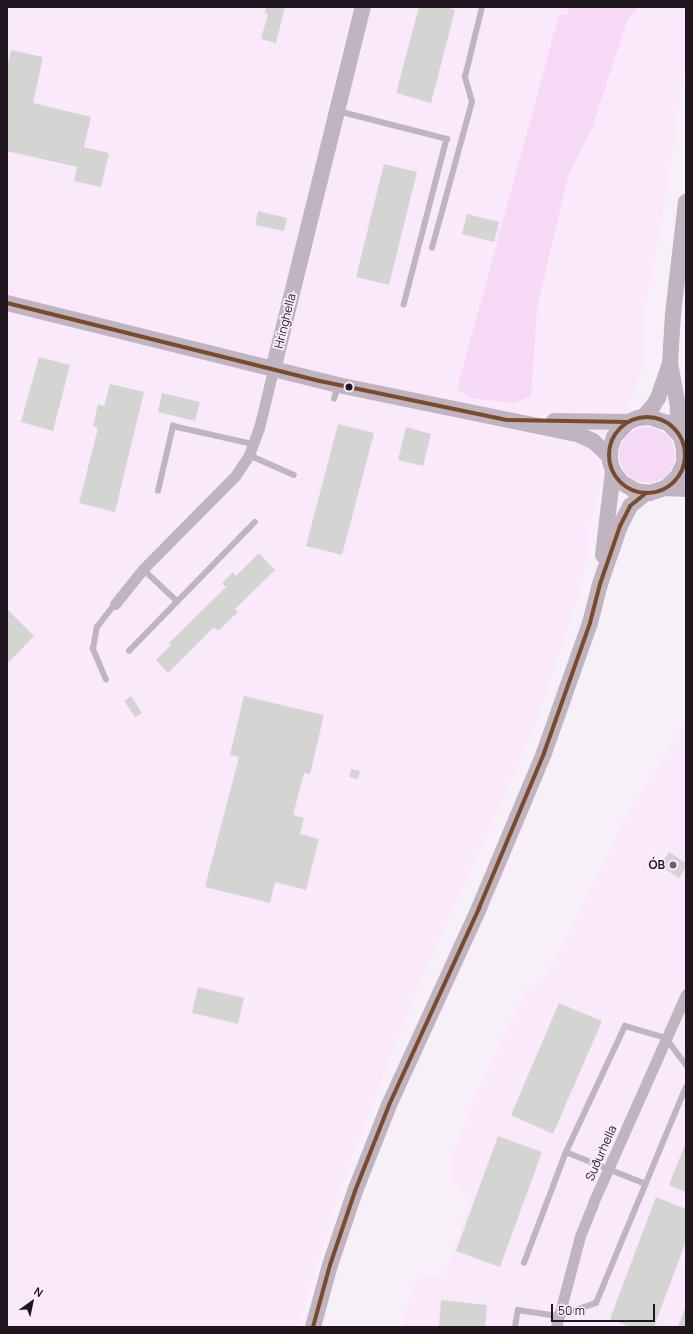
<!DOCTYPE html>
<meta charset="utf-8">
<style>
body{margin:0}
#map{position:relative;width:693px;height:1334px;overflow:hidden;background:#f8f0f8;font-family:Manrope,sans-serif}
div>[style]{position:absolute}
.built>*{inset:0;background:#fae9fa}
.green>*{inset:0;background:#f5d9f5}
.round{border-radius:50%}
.building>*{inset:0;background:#d4d4d2}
.lane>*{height:5.5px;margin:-2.75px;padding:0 2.75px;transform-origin:2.75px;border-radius:2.75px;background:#bfb5bf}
.street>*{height:11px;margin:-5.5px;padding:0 5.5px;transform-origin:5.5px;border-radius:5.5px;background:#bfb5bf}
.secondary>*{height:16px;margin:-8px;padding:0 8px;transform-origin:8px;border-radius:8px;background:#bfb4bf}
.bus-1>*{height:4px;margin:-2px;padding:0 2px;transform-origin:2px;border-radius:2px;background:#7a4b2a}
.bus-1>.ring{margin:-2px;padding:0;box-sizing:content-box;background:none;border:4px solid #7a4b2a;border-radius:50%}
.dots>*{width:11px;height:11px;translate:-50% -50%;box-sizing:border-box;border:2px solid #fcedfc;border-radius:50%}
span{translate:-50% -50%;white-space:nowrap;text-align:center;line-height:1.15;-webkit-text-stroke:3.5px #fcedfc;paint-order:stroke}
.street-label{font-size:12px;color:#1f161f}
.poi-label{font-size:12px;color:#1f161f;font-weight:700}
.right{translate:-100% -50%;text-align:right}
.frame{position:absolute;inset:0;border:8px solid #1f161f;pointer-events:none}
.north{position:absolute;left:12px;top:1282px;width:40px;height:40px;-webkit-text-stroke:3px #fcedfc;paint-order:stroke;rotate:33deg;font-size:11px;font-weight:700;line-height:16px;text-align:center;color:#1f161f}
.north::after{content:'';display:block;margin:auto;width:14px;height:18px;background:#1f161f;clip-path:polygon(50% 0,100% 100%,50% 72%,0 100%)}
.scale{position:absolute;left:551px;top:1304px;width:104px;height:18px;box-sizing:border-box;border:2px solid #1f161f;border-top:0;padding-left:5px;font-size:12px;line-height:14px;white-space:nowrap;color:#1f161f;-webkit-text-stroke:3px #fcedfc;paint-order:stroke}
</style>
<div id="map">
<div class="built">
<i style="clip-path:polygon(7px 7px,686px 7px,686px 61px,662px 223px,643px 317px,643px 365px,593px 512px,582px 585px,533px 732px,415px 994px,341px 1189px,298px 1327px,7px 1327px)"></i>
<i style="clip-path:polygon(686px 720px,686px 1327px,403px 1327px,411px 1287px,426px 1274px,445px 1275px,470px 1200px,453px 1181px,453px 1156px,474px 1097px,527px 990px,546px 976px,612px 847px,618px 830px)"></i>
</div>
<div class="green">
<i style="clip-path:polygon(569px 7px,639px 7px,628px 18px,592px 128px,568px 176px,537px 308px,531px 396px,513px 403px,471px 398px,457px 389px,559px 15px,567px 15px)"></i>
<i class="round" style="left:619px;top:427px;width:56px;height:56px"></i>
</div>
<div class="building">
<i style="clip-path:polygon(266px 7px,285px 7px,276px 43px,261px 39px,268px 14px,265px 13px)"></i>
<i style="clip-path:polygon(419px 7px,446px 7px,455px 10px,431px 103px,396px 93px)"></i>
<i style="clip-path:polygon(11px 50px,43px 57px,33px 103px,91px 117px,84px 147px,109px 153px,101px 187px,74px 181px,77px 167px,7px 151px,7px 67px)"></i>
<i style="clip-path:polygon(384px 164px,417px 172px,389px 285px,356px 277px)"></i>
<i style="clip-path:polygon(258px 211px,287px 218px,284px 231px,255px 225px)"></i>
<i style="clip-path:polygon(467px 214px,499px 222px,494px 242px,462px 234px)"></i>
<i style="clip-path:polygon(39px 357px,70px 365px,53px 431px,21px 422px)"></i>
<i style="clip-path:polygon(110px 384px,144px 392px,115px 512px,79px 503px,98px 428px,93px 426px,98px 404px,104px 406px)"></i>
<i style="clip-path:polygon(162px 393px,200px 402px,195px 421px,158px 412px)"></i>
<i style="clip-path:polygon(338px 424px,374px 433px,342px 555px,306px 546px)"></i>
<i style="clip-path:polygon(406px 427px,431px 434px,423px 466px,398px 460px)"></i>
<i style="clip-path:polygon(259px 553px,275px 570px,235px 609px,238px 612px,218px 631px,214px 627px,168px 673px,156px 660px,171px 645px,169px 643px,226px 587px,222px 583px,233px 572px,236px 576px)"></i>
<i style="clip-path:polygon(7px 609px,34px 636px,7px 664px)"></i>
<i style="clip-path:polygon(131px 696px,142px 713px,135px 717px,124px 701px)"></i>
<i style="clip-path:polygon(244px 696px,324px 715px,310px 774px,304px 773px,293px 815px,304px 818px,300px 834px,319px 839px,306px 890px,275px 882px,270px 903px,205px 887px,239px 757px,230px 755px)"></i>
<i style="clip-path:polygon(351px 769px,360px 771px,358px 779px,349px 777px)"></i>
<i style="clip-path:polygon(669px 852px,686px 863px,686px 867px,679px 878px,660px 866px)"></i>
<i style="clip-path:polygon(198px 987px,244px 998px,238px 1024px,192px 1013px)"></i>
<i style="clip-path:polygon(559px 1003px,602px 1021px,553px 1134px,511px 1115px)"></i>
<i style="clip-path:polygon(498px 1136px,542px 1152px,500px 1267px,456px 1251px)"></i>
<i style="clip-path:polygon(686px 1142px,686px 1192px,669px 1185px)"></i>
<i style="clip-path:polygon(656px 1197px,686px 1209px,686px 1241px,654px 1327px,631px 1327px,610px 1319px)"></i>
<i style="clip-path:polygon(441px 1300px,487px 1305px,485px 1327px,439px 1327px)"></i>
<i style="clip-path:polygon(686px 1305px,686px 1327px,678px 1327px)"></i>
</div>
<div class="lane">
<i style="left:338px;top:111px;width:113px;rotate:14.4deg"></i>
<i style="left:447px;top:139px;width:171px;rotate:104.5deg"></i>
<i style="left:432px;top:248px;width:151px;rotate:-74.7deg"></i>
<i style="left:472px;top:102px;width:26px;rotate:-106deg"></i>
<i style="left:465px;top:77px;width:72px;rotate:-76.3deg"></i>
<i style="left:334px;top:399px;width:14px;rotate:-73deg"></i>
<i style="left:249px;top:455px;width:49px;rotate:24deg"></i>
<i style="left:158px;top:491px;width:67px;rotate:-77deg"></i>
<i style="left:173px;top:426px;width:82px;rotate:12.7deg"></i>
<i style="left:143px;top:569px;width:47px;rotate:43.3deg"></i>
<i style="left:129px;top:651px;width:180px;rotate:-45.7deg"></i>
<i style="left:106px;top:680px;width:34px;rotate:-113deg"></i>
<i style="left:93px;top:649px;width:22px;rotate:-80deg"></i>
<i style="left:97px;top:627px;width:29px;rotate:-52deg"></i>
<i style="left:566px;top:1152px;width:86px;rotate:21.8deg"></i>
<i style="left:524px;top:1263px;width:119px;rotate:-69.3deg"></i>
<i style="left:566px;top:1152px;width:139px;rotate:-64.9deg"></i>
<i style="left:625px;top:1026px;width:43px;rotate:16.3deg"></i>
<i style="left:666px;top:1038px;width:34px;rotate:53deg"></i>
<i style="left:515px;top:1327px;width:17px;rotate:-80deg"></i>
<i style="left:518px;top:1310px;width:40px;rotate:8.5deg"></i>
<i style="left:558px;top:1316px;width:40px;rotate:-18.9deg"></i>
<i style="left:596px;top:1303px;width:234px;rotate:-67.4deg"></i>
</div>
<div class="street">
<i style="left:115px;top:604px;width:45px;rotate:-51.3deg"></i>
<i style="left:143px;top:569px;width:131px;rotate:-45.3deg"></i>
<i style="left:235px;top:476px;width:25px;rotate:-56deg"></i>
<i style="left:249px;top:455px;width:29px;rotate:-70deg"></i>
<i style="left:259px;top:428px;width:60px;rotate:-76.4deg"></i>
<i style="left:556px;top:1327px;width:94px;rotate:-75.2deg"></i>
<i style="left:580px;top:1236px;width:35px;rotate:-68deg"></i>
<i style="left:593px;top:1203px;width:229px;rotate:-66deg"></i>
</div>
<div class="secondary">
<i style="left:7px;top:303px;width:341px;rotate:13.9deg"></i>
<i style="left:338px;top:385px;width:244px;rotate:11.6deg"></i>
<i style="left:577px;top:434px;width:17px;rotate:24deg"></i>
<i style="left:593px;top:441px;width:22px;rotate:43deg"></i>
<i style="left:670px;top:363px;width:44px;rotate:79.5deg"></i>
<i style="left:678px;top:406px;width:26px;rotate:92deg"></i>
<i style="left:273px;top:370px;width:374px;rotate:-76.1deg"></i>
<i style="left:643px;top:417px;width:15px;rotate:-48deg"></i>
<i style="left:653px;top:406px;width:9px;rotate:-58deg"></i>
<i style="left:658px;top:398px;width:37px;rotate:-71deg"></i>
<i style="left:670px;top:363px;width:49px;rotate:-86.5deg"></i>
<i style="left:673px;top:314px;width:113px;rotate:-83.4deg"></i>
<i style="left:554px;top:421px;width:74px;rotate:0.8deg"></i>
<i style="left:665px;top:488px;width:21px;rotate:3deg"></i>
<i style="left:603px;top:555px;width:85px;rotate:-83.2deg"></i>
<i style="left:613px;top:471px;width:10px;rotate:-107deg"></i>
<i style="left:610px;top:461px;width:11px;rotate:-90deg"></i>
<i style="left:610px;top:450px;width:14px;rotate:-73deg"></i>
<i style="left:614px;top:437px;width:21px;rotate:-47deg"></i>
<i style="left:628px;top:422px;width:11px;rotate:-22deg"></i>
<i style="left:638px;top:418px;width:11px;rotate:-5deg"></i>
<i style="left:649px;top:417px;width:20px;rotate:18deg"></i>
<i style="left:668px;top:423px;width:19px;rotate:47deg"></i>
<i style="left:681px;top:437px;width:12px;rotate:76deg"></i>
<i style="left:684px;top:449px;width:14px;rotate:90deg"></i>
<i style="left:684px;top:463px;width:14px;rotate:115deg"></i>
<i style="left:678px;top:476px;width:18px;rotate:137deg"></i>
<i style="left:665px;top:488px;width:16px;rotate:162deg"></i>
<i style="left:650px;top:493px;width:14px;rotate:-172deg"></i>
<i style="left:636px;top:491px;width:16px;rotate:-150deg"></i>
<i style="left:622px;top:483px;width:15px;rotate:-127deg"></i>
<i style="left:313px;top:1327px;width:64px;rotate:-74.7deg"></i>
<i style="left:330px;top:1265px;width:78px;rotate:-71.3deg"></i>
<i style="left:355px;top:1191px;width:92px;rotate:-68.4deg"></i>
<i style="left:389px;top:1105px;width:217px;rotate:-65.4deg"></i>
<i style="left:479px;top:908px;width:168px;rotate:-67.2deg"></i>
<i style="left:544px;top:753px;width:138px;rotate:-70.5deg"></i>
<i style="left:590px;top:623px;width:40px;rotate:-75.6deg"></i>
<i style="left:600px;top:584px;width:61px;rotate:-71deg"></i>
<i style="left:620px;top:526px;width:22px;rotate:-63deg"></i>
<i style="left:630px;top:506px;width:21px;rotate:-39deg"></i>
</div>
<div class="bus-1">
<i style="left:7px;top:303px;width:317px;rotate:14deg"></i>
<i style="left:315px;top:380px;width:196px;rotate:11.8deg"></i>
<i style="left:507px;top:420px;width:121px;rotate:0.9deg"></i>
<i class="ring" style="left:609px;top:417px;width:72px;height:72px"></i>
<i style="left:313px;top:1327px;width:64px;rotate:-74.7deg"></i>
<i style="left:330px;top:1265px;width:78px;rotate:-71.3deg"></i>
<i style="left:355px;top:1191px;width:92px;rotate:-68.4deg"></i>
<i style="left:389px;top:1105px;width:217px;rotate:-65.4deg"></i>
<i style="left:479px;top:908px;width:168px;rotate:-67.2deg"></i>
<i style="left:544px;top:753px;width:138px;rotate:-70.5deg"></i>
<i style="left:590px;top:623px;width:40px;rotate:-75.6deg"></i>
<i style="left:600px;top:584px;width:61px;rotate:-71deg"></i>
<i style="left:620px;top:526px;width:22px;rotate:-63deg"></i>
<i style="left:630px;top:506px;width:21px;rotate:-39deg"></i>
</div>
<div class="dots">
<i style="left:349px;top:387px;background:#1f161f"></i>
<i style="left:673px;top:865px;background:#6b626b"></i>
</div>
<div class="street-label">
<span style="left:285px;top:321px;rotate:-76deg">Hringhella</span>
<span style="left:601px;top:1153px;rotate:-66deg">Suðurhella</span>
</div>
<div class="poi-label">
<span class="right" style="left:665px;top:865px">ÓB</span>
</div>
<div class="frame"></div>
<div class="north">N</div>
<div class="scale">50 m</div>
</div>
